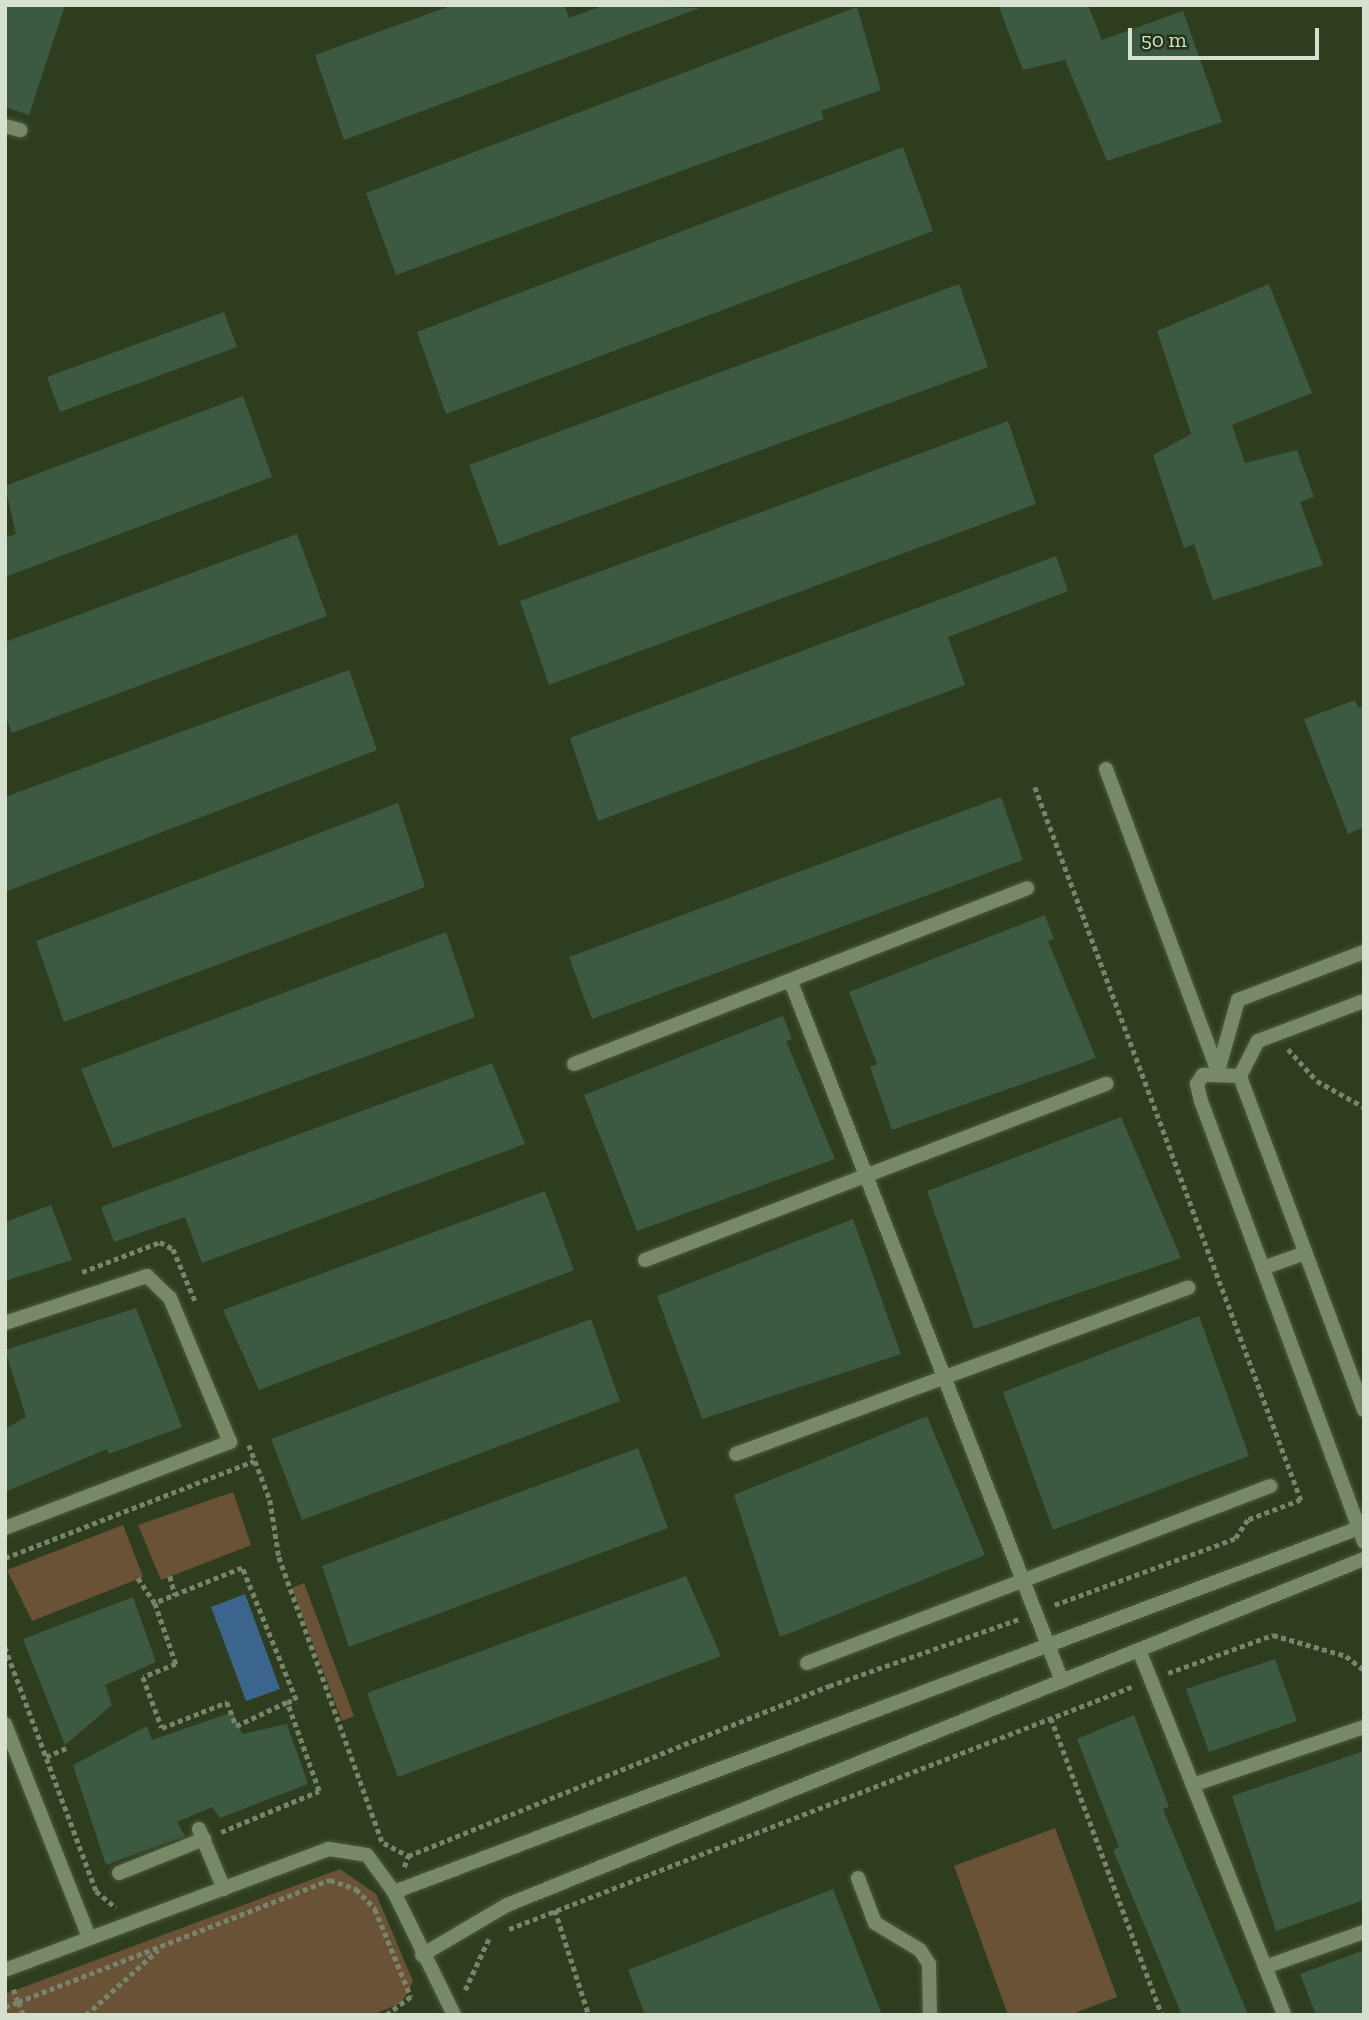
<!DOCTYPE html>
<style>
body{margin:0}
#map{position:relative;width:1369px;height:2020px;overflow:hidden;background:#2f3d1f;font-family:"Zilla Slab",serif}
div>[style]{position:absolute}
.green>*{inset:0;background:#6a5236}
.water>*{inset:0;background:#3c658e}
.building>*{inset:0;background:#3c5941}
.path>*{height:4.5px;margin-top:-2.25px;transform-origin:0;background:repeating-linear-gradient(90deg,#78856c 0 5px,transparent 0 8.5px)}
.roads{filter:drop-shadow(0 0 2px #4c593e) drop-shadow(0 0 2px #4c593e)}
.lane>*{height:14px;margin:-7px;padding:0 7px;transform-origin:7px;border-radius:7px;background:#788968}
.street>*{height:14px;margin:-7px;padding:0 7px;transform-origin:7px;border-radius:7px;background:#788968}
span{translate:-50% -50%;white-space:nowrap;text-align:center;line-height:1.15;-webkit-text-stroke:7px #253315;paint-order:stroke}
.frame{position:absolute;inset:0;border:7px solid #d6e0ce;pointer-events:none}
.scale{position:absolute;left:1128px;top:28px;width:191px;height:32px;box-sizing:border-box;border:4px solid #d6e0ce;border-top:0;padding-left:9px;font-size:21px;line-height:24px;white-space:nowrap;color:#d6e0ce;-webkit-text-stroke:5px #253315;paint-order:stroke}
</style>
<div id="map">
<div class="green">
<i style="clip-path:polygon(233px 1492px,251px 1545px,161px 1580px,138px 1525px)"></i>
<i style="clip-path:polygon(123px 1525px,143px 1577px,32px 1621px,7px 1570px)"></i>
<i style="clip-path:polygon(304px 1583px,354px 1716px,342px 1721px,292px 1588px)"></i>
<i style="clip-path:polygon(1055px 1828px,1117px 1997px,1070px 2015px,1008px 2015px,954px 1866px)"></i>
<i style="clip-path:polygon(340px 1869px,376px 1894px,413px 1981px,402px 2003px,371px 2015px,5px 2015px,5px 1994px)"></i>
</div>
<div class="water">
<i style="clip-path:polygon(245px 1594px,280px 1689px,246px 1701px,211px 1607px)"></i>
</div>
<div class="building">
<i style="clip-path:polygon(5px 5px,65px 5px,29px 115px,5px 107px)"></i>
<i style="clip-path:polygon(453px 5px,564px 5px,569px 18px,605px 5px,700px 8px,344px 140px,315px 55px)"></i>
<i style="clip-path:polygon(998px 5px,1088px 5px,1102px 40px,1183px 11px,1222px 122px,1107px 161px,1065px 60px,1023px 70px)"></i>
<i style="clip-path:polygon(857px 7px,881px 90px,821px 111px,824px 119px,396px 275px,366px 193px)"></i>
<i style="clip-path:polygon(903px 147px,933px 231px,446px 414px,417px 332px)"></i>
<i style="clip-path:polygon(959px 284px,988px 367px,499px 546px,469px 465px)"></i>
<i style="clip-path:polygon(1269px 284px,1312px 393px,1232px 425px,1245px 463px,1297px 450px,1314px 497px,1300px 502px,1323px 565px,1213px 600px,1194px 544px,1184px 548px,1153px 455px,1191px 434px,1157px 331px)"></i>
<i style="clip-path:polygon(224px 312px,237px 347px,60px 412px,47px 377px)"></i>
<i style="clip-path:polygon(243px 396px,272px 477px,5px 577px,5px 538px,16px 534px,5px 486px)"></i>
<i style="clip-path:polygon(1008px 421px,1036px 504px,549px 685px,520px 601px)"></i>
<i style="clip-path:polygon(297px 534px,327px 616px,12px 733px,5px 715px,5px 642px)"></i>
<i style="clip-path:polygon(1056px 556px,1068px 591px,948px 637px,965px 685px,598px 821px,570px 738px)"></i>
<i style="clip-path:polygon(349px 670px,377px 750px,5px 892px,5px 797px)"></i>
<i style="clip-path:polygon(1355px 700px,1358px 708px,1364px 705px,1364px 827px,1348px 834px,1304px 719px)"></i>
<i style="clip-path:polygon(1001px 797px,1023px 860px,592px 1019px,569px 957px)"></i>
<i style="clip-path:polygon(398px 803px,425px 887px,64px 1022px,36px 941px)"></i>
<i style="clip-path:polygon(1045px 915px,1054px 939px,1048px 941px,1096px 1058px,892px 1130px,870px 1067px,877px 1064px,849px 992px)"></i>
<i style="clip-path:polygon(446px 932px,475px 1017px,113px 1148px,81px 1069px)"></i>
<i style="clip-path:polygon(783px 1016px,792px 1039px,786px 1041px,835px 1159px,637px 1231px,584px 1095px)"></i>
<i style="clip-path:polygon(492px 1063px,525px 1144px,202px 1263px,185px 1217px,114px 1242px,101px 1207px)"></i>
<i style="clip-path:polygon(1121px 1117px,1181px 1258px,974px 1329px,927px 1191px)"></i>
<i style="clip-path:polygon(545px 1191px,574px 1270px,259px 1390px,223px 1310px)"></i>
<i style="clip-path:polygon(51px 1205px,72px 1260px,5px 1281px,5px 1222px)"></i>
<i style="clip-path:polygon(853px 1219px,901px 1354px,702px 1419px,657px 1296px)"></i>
<i style="clip-path:polygon(136px 1308px,182px 1427px,109px 1454px,107px 1449px,5px 1492px,5px 1429px,26px 1417px,5px 1350px)"></i>
<i style="clip-path:polygon(1199px 1316px,1249px 1456px,1053px 1530px,1003px 1392px)"></i>
<i style="clip-path:polygon(591px 1319px,620px 1401px,302px 1520px,271px 1439px)"></i>
<i style="clip-path:polygon(927px 1416px,985px 1555px,780px 1637px,734px 1495px)"></i>
<i style="clip-path:polygon(638px 1448px,668px 1528px,349px 1647px,322px 1566px)"></i>
<i style="clip-path:polygon(686px 1576px,721px 1656px,398px 1777px,367px 1693px)"></i>
<i style="clip-path:polygon(133px 1597px,156px 1662px,105px 1685px,112px 1705px,65px 1745px,23px 1639px)"></i>
<i style="clip-path:polygon(1275px 1659px,1297px 1721px,1209px 1752px,1186px 1689px)"></i>
<i style="clip-path:polygon(233px 1712px,242px 1734px,287px 1724px,308px 1784px,220px 1818px,212px 1807px,177px 1822px,185px 1836px,106px 1865px,73px 1765px,147px 1726px,152px 1740px)"></i>
<i style="clip-path:polygon(1134px 1715px,1169px 1807px,1163px 1809px,1248px 2015px,1182px 2015px,1113px 1850px,1119px 1847px,1077px 1739px)"></i>
<i style="clip-path:polygon(1364px 1751px,1364px 1900px,1276px 1931px,1232px 1796px)"></i>
<i style="clip-path:polygon(833px 1889px,882px 2015px,645px 2015px,628px 1970px)"></i>
<i style="clip-path:polygon(1364px 1950px,1364px 2015px,1316px 2015px,1300px 1974px)"></i>
</div>
<div class="path">
<i style="left:1035px;top:787px;width:761px;rotate:69.54deg"></i>
<i style="left:1301px;top:1500px;width:57px;rotate:159.3deg"></i>
<i style="left:1248px;top:1520px;width:23px;rotate:124deg"></i>
<i style="left:1235px;top:1539px;width:194px;rotate:159.8deg"></i>
<i style="left:1288px;top:1049px;width:43px;rotate:47.8deg"></i>
<i style="left:1317px;top:1081px;width:54px;rotate:29deg"></i>
<i style="left:82px;top:1272px;width:84px;rotate:-21deg"></i>
<i style="left:160px;top:1242px;width:15px;rotate:28deg"></i>
<i style="left:173px;top:1249px;width:59px;rotate:66.9deg"></i>
<i style="left:249px;top:1445px;width:59px;rotate:69.1deg"></i>
<i style="left:270px;top:1500px;width:58px;rotate:81deg"></i>
<i style="left:279px;top:1557px;width:305px;rotate:70.1deg"></i>
<i style="left:5px;top:1558px;width:267px;rotate:-21.3deg"></i>
<i style="left:170px;top:1576px;width:20px;rotate:75deg"></i>
<i style="left:138px;top:1578px;width:30px;rotate:56deg"></i>
<i style="left:5px;top:1647px;width:260px;rotate:69.5deg"></i>
<i style="left:96px;top:1891px;width:26px;rotate:40deg"></i>
<i style="left:1168px;top:1673px;width:112px;rotate:-19.9deg"></i>
<i style="left:1273px;top:1635px;width:76px;rotate:16deg"></i>
<i style="left:1346px;top:1656px;width:23px;rotate:38deg"></i>
<i style="left:1051px;top:1718px;width:317px;rotate:69.5deg"></i>
<i style="left:46px;top:1757px;width:22px;rotate:-24deg"></i>
<i style="left:221px;top:1832px;width:106px;rotate:-22.7deg"></i>
<i style="left:319px;top:1791px;width:95px;rotate:-109.8deg"></i>
<i style="left:287px;top:1702px;width:9px;rotate:-13deg"></i>
<i style="left:296px;top:1700px;width:143px;rotate:-112.2deg"></i>
<i style="left:242px;top:1568px;width:94px;rotate:158.1deg"></i>
<i style="left:155px;top:1603px;width:65px;rotate:71deg"></i>
<i style="left:176px;top:1664px;width:35px;rotate:158deg"></i>
<i style="left:143px;top:1677px;width:54px;rotate:69.6deg"></i>
<i style="left:162px;top:1728px;width:70px;rotate:-21.8deg"></i>
<i style="left:227px;top:1702px;width:26px;rotate:69deg"></i>
<i style="left:236px;top:1726px;width:56px;rotate:-25.2deg"></i>
<i style="left:384px;top:1843px;width:27px;rotate:28deg"></i>
<i style="left:404px;top:1867px;width:12px;rotate:-70deg"></i>
<i style="left:408px;top:1856px;width:454px;rotate:-22deg"></i>
<i style="left:829px;top:1686px;width:201px;rotate:-19.4deg"></i>
<i style="left:555px;top:1910px;width:110px;rotate:72.1deg"></i>
<i style="left:509px;top:1929px;width:671px;rotate:-21.25deg"></i>
<i style="left:465px;top:1990px;width:57px;rotate:-65.2deg"></i>
<i style="left:5px;top:2007px;width:14px;rotate:-21deg"></i>
<i style="left:18px;top:2002px;width:17px;rotate:-111deg"></i>
<i style="left:23px;top:2015px;width:14px;rotate:-111deg"></i>
<i style="left:18px;top:2002px;width:335px;rotate:-21.4deg"></i>
<i style="left:330px;top:1880px;width:28px;rotate:19deg"></i>
<i style="left:356px;top:1889px;width:28px;rotate:46deg"></i>
<i style="left:375px;top:1909px;width:95px;rotate:67.8deg"></i>
<i style="left:411px;top:1997px;width:30px;rotate:143deg"></i>
<i style="left:86px;top:2015px;width:97px;rotate:-42.1deg"></i>
</div>
<div class="roads">
<div class="lane">
<i style="left:199px;top:1829px;width:65px;rotate:67.4deg"></i>
<i style="left:119px;top:1873px;width:92px;rotate:-21.8deg"></i>
</div>
<div class="street">
<i style="left:5px;top:126px;width:16px;rotate:15deg"></i>
<i style="left:1106px;top:769px;width:322px;rotate:69.7deg"></i>
<i style="left:791px;top:982px;width:750px;rotate:68.81deg"></i>
<i style="left:574px;top:1064px;width:486px;rotate:-21.2deg"></i>
<i style="left:1218px;top:1071px;width:74px;rotate:-74.3deg"></i>
<i style="left:1238px;top:1000px;width:135px;rotate:-20.9deg"></i>
<i style="left:1240px;top:1076px;width:39px;rotate:-63deg"></i>
<i style="left:1258px;top:1041px;width:113px;rotate:-20.7deg"></i>
<i style="left:645px;top:1260px;width:494px;rotate:-20.9deg"></i>
<i style="left:1263px;top:1268px;width:45px;rotate:-19.7deg"></i>
<i style="left:5px;top:1323px;width:150px;rotate:-18.3deg"></i>
<i style="left:147px;top:1276px;width:32px;rotate:44deg"></i>
<i style="left:170px;top:1298px;width:156px;rotate:67.4deg"></i>
<i style="left:230px;top:1442px;width:241px;rotate:159.1deg"></i>
<i style="left:1364px;top:1410px;width:356px;rotate:-110.4deg"></i>
<i style="left:1240px;top:1076px;width:37px;rotate:-178deg"></i>
<i style="left:1203px;top:1075px;width:11px;rotate:124deg"></i>
<i style="left:1197px;top:1084px;width:17px;rotate:77deg"></i>
<i style="left:1201px;top:1101px;width:470px;rotate:69.7deg"></i>
<i style="left:736px;top:1454px;width:482px;rotate:-20.2deg"></i>
<i style="left:1139px;top:1650px;width:393px;rotate:68.3deg"></i>
<i style="left:807px;top:1663px;width:496px;rotate:-20.9deg"></i>
<i style="left:5px;top:1724px;width:229px;rotate:68.5deg"></i>
<i style="left:1193px;top:1785px;width:181px;rotate:-18.7deg"></i>
<i style="left:858px;top:1878px;width:48px;rotate:69.3deg"></i>
<i style="left:875px;top:1923px;width:52px;rotate:31deg"></i>
<i style="left:920px;top:1950px;width:17px;rotate:57deg"></i>
<i style="left:929px;top:1964px;width:51px;rotate:88.9deg"></i>
<i style="left:394px;top:1892px;width:1037px;rotate:-20.67deg"></i>
<i style="left:422px;top:1955px;width:99px;rotate:-30.5deg"></i>
<i style="left:507px;top:1905px;width:924px;rotate:-21.99deg"></i>
<i style="left:1265px;top:1967px;width:105px;rotate:-19.5deg"></i>
<i style="left:5px;top:1970px;width:346px;rotate:-20.5deg"></i>
<i style="left:329px;top:1849px;width:38px;rotate:9deg"></i>
<i style="left:367px;top:1855px;width:46px;rotate:53.9deg"></i>
<i style="left:394px;top:1892px;width:137px;rotate:64deg"></i>
</div>
</div>
<div class="frame"></div>
<div class="scale">50 m</div>
</div>
